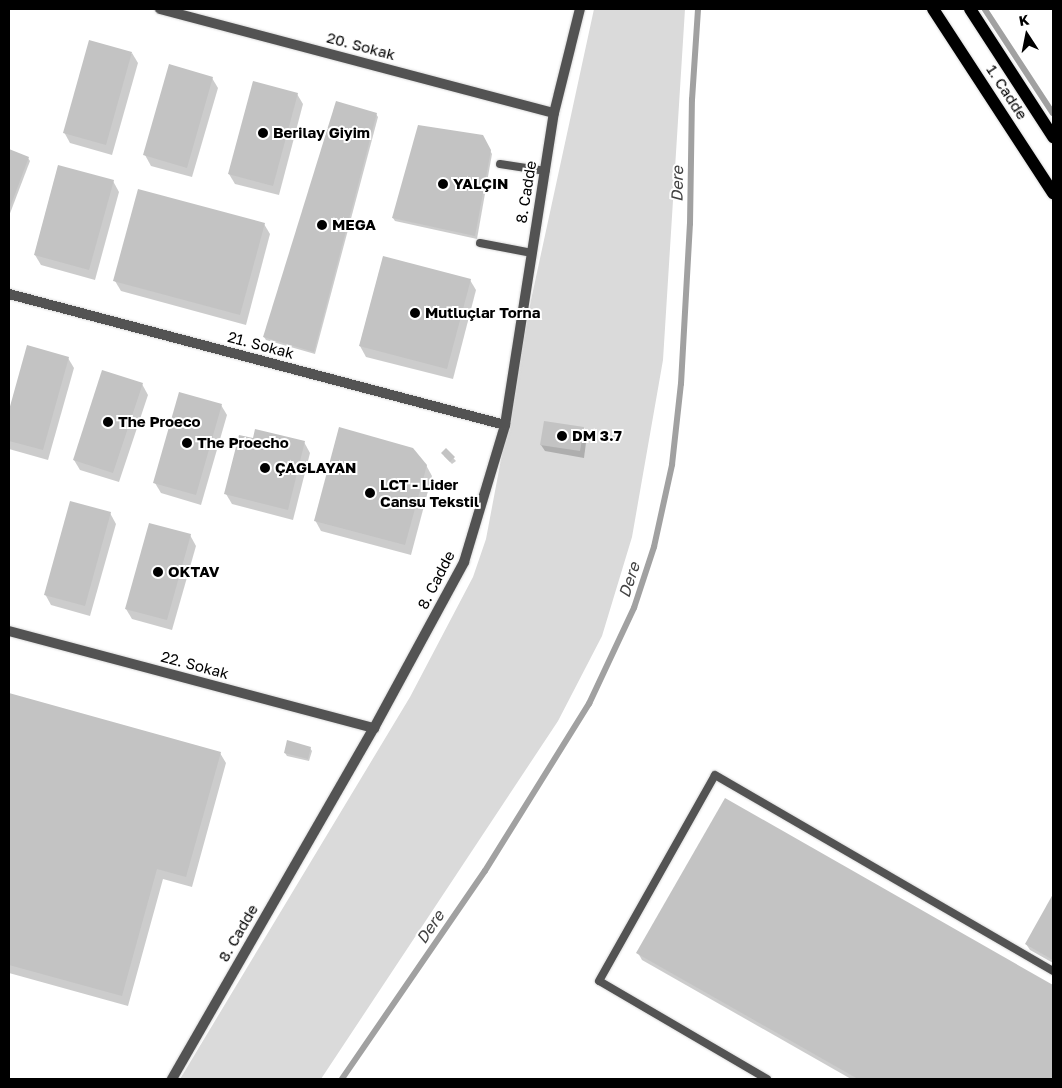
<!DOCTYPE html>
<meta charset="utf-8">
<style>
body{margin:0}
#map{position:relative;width:1062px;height:1088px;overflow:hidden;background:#fff;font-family:"Golos Text",sans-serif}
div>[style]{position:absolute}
.green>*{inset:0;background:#dadada}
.shadow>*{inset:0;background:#0003}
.stream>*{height:5.5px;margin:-2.75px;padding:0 2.75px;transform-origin:2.75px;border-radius:2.75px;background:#a1a1a1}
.building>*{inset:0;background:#c3c3c3}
.roads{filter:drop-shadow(0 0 1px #dbdbdb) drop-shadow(0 0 1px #dbdbdb)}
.service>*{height:8px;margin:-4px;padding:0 4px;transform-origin:4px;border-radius:4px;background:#535353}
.minor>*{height:10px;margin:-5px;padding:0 5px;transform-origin:5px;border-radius:5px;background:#535353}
.tertiary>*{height:10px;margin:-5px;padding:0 5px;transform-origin:5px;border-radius:5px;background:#535353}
.primary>*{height:12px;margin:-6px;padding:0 6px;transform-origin:6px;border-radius:6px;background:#000}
.dots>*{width:14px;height:14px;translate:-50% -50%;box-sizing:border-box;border:2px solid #fff;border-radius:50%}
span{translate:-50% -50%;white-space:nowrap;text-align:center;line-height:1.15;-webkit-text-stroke:4px #fff;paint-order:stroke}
.street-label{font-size:15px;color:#000}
.poi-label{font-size:15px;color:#000;font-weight:700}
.left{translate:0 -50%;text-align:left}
.water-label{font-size:16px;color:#424242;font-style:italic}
.frame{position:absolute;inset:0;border:10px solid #000;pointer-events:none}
.north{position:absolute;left:1002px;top:10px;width:50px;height:50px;-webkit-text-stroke:4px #fff;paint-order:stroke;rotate:349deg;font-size:14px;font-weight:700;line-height:20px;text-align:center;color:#000}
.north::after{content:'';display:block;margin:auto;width:18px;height:22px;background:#000;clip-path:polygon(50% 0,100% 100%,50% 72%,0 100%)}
</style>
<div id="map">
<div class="green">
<i style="clip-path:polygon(594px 9px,685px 9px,663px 360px,632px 537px,602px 636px,558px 721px,321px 1079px,180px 1079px,410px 697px,473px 577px,486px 539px,531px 300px)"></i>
</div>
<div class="shadow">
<i style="clip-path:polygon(132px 53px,138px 63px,112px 155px,70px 143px,64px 132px)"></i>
<i style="clip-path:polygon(212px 78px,218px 88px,192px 177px,151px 166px,145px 155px)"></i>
<i style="clip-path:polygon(297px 94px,303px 104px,279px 195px,235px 184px,229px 174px)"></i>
<i style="clip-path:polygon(336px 103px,376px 114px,378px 117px,315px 354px,266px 340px,264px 337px)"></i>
<i style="clip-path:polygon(482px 136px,492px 154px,477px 239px,395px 221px,393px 218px)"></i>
<i style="clip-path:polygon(9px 150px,28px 158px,30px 161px,9px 216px)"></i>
<i style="clip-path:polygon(113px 181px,119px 192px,95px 280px,41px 265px,35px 255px)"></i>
<i style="clip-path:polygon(264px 224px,270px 234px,246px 325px,121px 291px,115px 281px)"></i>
<i style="clip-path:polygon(470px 280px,476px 290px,453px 379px,366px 357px,360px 346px)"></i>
<i style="clip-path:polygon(28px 347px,68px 358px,74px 368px,48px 460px,9px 449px,9px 415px)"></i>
<i style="clip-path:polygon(142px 384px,148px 395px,119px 482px,80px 470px,74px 460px)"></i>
<i style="clip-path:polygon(221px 405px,227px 415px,201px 505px,161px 493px,155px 483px)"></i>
<i style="clip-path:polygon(583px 428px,587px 435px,584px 458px,545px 451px,541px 445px)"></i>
<i style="clip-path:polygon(254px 440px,304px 442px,310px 453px,293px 520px,232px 504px,226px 494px)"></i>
<i style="clip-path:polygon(446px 450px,456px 461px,452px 464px,444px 456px)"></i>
<i style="clip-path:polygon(426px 465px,432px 476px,411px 555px,321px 531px,315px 520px)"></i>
<i style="clip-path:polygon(110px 513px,116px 524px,90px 616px,51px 605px,45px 594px)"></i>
<i style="clip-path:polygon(190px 535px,196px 546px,172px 630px,132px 619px,126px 609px)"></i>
<i style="clip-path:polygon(9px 694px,220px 753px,226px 763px,192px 887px,163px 879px,128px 1006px,9px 973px)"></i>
<i style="clip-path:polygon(310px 748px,312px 751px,309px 761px,287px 756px,285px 753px)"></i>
<i style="clip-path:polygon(726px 800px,1053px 986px,1053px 1079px,851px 1079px,642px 960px,638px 953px)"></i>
<i style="clip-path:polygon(1053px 896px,1053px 963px,1030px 950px,1026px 944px)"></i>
</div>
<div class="stream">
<i style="left:985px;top:9px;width:124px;rotate:56.8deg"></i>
<i style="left:342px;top:1079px;width:252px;rotate:-55.5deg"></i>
<i style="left:485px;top:871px;width:197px;rotate:-58.1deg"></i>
<i style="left:589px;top:704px;width:106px;rotate:-64.9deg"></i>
<i style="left:634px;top:608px;width:64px;rotate:-71.8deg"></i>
<i style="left:654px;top:547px;width:84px;rotate:-77.6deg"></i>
<i style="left:672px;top:465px;width:81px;rotate:-83.7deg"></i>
<i style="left:681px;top:384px;width:160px;rotate:-86.8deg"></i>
<i style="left:690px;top:224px;width:124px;rotate:-89.1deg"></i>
<i style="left:692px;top:100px;width:91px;rotate:-86.2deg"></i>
</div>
<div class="building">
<i style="clip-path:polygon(89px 40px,132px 52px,106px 145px,63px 133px)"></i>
<i style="clip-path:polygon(169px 64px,213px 77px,187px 168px,143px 155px)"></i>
<i style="clip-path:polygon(253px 81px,298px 93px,273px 186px,228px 174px)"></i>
<i style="clip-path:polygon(336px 101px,377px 113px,314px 352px,263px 337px)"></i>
<i style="clip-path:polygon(418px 125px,483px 135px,491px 150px,475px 236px,392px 218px)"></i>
<i style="clip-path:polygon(9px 149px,29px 157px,9px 210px)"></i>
<i style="clip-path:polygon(58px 165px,114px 180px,89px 270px,34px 255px)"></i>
<i style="clip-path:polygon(138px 189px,265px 223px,240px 315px,113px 281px)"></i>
<i style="clip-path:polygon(383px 256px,471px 279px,447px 369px,359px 346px)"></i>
<i style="clip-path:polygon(27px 345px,69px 357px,43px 450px,9px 441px,9px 410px)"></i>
<i style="clip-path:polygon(102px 370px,143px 383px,113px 473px,73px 460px)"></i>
<i style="clip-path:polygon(179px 392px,222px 404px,196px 495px,153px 483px)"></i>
<i style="clip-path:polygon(544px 421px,584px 427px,580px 451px,540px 445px)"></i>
<i style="clip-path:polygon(339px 427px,413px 448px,427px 465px,405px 545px,314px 521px)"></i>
<i style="clip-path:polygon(255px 429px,305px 441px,288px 510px,224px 494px,239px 435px,253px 438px)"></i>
<i style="clip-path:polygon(446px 448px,455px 457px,450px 462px,441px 453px)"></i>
<i style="clip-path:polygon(70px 501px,111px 512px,85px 606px,44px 595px)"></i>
<i style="clip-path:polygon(149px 523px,191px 534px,167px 620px,125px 609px)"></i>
<i style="clip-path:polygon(9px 693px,221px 752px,186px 877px,157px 869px,122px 996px,9px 965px)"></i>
<i style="clip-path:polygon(287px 740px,311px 747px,308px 759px,284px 753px)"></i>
<i style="clip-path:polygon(725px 798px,1053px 985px,1053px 1079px,858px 1079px,636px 953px)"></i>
<i style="clip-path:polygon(1053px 894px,1053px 960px,1025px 944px)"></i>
</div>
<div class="roads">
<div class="service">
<i style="left:500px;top:164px;width:46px;rotate:8.8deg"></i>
<i style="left:480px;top:243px;width:53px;rotate:10.9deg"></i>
<i style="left:767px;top:1079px;width:194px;rotate:-149.7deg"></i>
<i style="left:599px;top:981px;width:236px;rotate:-60.6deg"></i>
<i style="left:715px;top:775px;width:391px;rotate:30.1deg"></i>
</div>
<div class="minor">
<i style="left:160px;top:9px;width:407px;rotate:14.8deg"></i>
<i style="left:9px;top:294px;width:513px;rotate:14.79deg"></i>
<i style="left:9px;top:631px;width:378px;rotate:14.9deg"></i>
</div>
<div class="tertiary">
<i style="left:172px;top:1079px;width:405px;rotate:-60.1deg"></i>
<i style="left:374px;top:728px;width:189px;rotate:-61.5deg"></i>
<i style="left:464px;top:562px;width:143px;rotate:-73.3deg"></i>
<i style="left:505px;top:425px;width:316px;rotate:-81.1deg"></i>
<i style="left:554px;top:113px;width:107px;rotate:-76deg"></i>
</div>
<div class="primary">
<i style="left:933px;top:9px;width:220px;rotate:56.9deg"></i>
<i style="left:970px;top:9px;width:153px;rotate:57deg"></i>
</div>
</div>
<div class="dots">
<i style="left:263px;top:133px;background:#000"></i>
<i style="left:443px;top:184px;background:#000"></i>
<i style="left:322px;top:225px;background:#000"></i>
<i style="left:415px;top:313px;background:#000"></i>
<i style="left:108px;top:422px;background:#000"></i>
<i style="left:562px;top:436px;background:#000"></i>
<i style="left:187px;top:443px;background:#000"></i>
<i style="left:265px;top:468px;background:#000"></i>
<i style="left:370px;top:493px;background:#000"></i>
<i style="left:158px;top:572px;background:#000"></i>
</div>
<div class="street-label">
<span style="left:361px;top:46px;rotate:15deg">20. Sokak</span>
<span style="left:1007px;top:92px;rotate:57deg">1. Cadde</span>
<span style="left:526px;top:192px;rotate:-81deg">8. Cadde</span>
<span style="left:261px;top:345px;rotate:15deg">21. Sokak</span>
<span style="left:436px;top:580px;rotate:-63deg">8. Cadde</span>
<span style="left:195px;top:665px;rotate:15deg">22. Sokak</span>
<span style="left:238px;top:933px;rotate:-60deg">8. Cadde</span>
</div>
<div class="poi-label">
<span class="left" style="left:273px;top:133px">Berilay Giyim</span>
<span class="left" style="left:453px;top:184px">YALÇIN</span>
<span class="left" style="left:332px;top:225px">MEGA</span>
<span class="left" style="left:425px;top:313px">Mutluçlar Torna</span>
<span class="left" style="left:118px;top:422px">The Proeco</span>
<span class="left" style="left:572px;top:436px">DM 3.7</span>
<span class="left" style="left:197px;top:443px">The Proecho</span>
<span class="left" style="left:275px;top:468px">ÇAĞLAYAN</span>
<span class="left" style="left:380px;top:493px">LCT - Lider<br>Cansu Tekstil</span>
<span class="left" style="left:168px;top:572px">OKTAV</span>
</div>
<div class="water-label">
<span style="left:677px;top:184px;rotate:-89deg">Dere</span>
<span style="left:629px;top:580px;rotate:-72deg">Dere</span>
<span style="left:430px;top:927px;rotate:-56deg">Dere</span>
</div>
<div class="frame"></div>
<div class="north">K</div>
</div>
